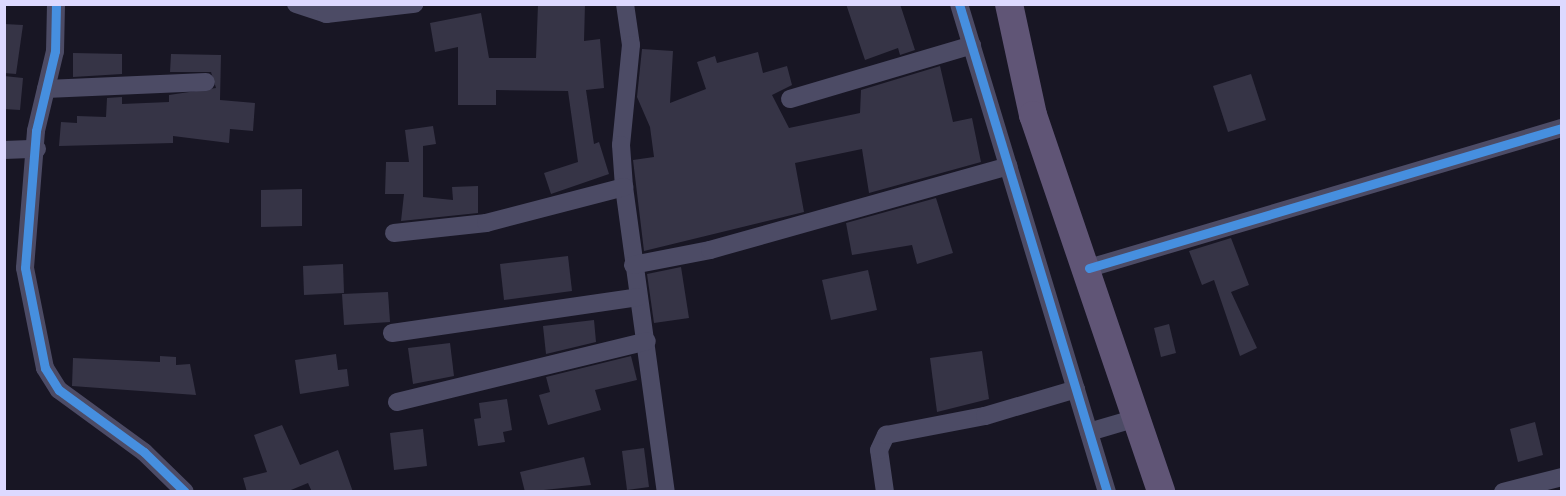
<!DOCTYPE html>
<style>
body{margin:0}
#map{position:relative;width:1566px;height:496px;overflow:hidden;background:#181624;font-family:Cabin,sans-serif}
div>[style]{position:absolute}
.building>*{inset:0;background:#363446}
.minor>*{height:18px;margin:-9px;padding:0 9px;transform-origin:9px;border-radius:9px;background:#4c4b65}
.primary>*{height:28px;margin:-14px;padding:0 14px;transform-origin:14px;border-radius:14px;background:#605576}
.cycleway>*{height:9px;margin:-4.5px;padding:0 4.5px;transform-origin:4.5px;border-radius:4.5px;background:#468fdf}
span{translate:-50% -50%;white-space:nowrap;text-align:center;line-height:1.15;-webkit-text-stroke:4.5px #14102a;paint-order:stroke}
.frame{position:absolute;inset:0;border:6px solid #ddd9ff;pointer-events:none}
</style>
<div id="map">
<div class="building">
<i style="clip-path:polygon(538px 4px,585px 4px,584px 41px,600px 39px,604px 88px,586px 90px,594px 144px,599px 142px,609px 174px,551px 194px,544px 173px,578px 162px,568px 91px,496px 90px,496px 105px,458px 105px,458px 47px,435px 52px,430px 23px,481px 13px,489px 58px,536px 58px)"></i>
<i style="clip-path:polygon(846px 4px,900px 4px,915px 50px,900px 55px,898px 48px,865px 60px)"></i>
<i style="clip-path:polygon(4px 24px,23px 25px,16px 74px,4px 73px)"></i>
<i style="clip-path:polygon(642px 49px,673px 51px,670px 103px,706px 89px,697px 62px,715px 56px,717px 63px,758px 52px,763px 73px,787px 66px,792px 85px,772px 95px,789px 128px,860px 113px,861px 90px,940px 66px,953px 122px,972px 118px,981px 162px,869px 193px,862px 149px,795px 163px,804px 212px,644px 251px,633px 160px,654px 157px,650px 127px,637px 97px)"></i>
<i style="clip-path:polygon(73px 53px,122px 54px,122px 74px,73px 77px)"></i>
<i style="clip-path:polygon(171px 54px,221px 55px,220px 100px,255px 103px,253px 131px,230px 129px,229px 143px,173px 136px,173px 143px,59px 146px,61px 122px,77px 123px,77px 116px,106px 117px,107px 98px,122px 97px,122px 104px,169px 102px,169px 95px,216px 88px,211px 72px,170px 72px)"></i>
<i style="clip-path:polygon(1251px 74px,1266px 120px,1228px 132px,1213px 86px)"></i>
<i style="clip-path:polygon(4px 76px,23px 78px,20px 110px,4px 109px)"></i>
<i style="clip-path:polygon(433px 126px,436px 144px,423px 146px,423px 197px,453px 200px,452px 187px,478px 186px,478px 213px,401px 221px,404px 194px,385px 194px,386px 162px,409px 162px,405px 130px)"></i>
<i style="clip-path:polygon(302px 189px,302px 226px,261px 227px,261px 190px)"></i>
<i style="clip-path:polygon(936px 198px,953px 253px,917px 264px,912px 245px,852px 255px,846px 223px)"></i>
<i style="clip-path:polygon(1231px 238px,1249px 285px,1231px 292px,1257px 348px,1240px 356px,1214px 280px,1202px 285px,1189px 251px)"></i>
<i style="clip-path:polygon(568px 256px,572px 291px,504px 300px,500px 264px)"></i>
<i style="clip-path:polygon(343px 264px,344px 293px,304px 295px,303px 266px)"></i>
<i style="clip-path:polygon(681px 267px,689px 318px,654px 323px,647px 274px)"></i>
<i style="clip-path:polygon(868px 270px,877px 310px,831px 320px,822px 280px)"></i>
<i style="clip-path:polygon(388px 292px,390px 322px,344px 325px,342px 294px)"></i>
<i style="clip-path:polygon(594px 320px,596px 342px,546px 354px,543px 326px)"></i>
<i style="clip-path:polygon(1169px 324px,1176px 353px,1161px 357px,1154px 328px)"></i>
<i style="clip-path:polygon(450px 343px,454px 376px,413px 384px,408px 348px)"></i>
<i style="clip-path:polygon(982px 351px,989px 399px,937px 412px,930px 358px)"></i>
<i style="clip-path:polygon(336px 354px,338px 370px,347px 369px,349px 386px,300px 394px,295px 360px)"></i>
<i style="clip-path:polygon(160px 356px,176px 357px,176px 365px,190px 364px,196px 395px,72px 386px,73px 358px,160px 362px)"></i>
<i style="clip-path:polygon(631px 356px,637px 380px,595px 390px,601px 410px,548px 425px,539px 395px,550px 392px,546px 377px)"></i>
<i style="clip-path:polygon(507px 399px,512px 430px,503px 432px,505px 442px,478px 446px,474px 419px,481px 418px,479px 403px)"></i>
<i style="clip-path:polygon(1535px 422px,1543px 455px,1518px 462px,1510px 429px)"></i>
<i style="clip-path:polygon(282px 425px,300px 465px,338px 450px,353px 492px,312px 492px,308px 483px,286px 492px,247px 492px,243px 478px,267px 472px,254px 435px)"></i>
<i style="clip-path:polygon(423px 429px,427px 466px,394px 470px,390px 433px)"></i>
<i style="clip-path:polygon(644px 448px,649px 487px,627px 490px,622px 451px)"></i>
<i style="clip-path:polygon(584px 457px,591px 485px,525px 492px,520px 472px)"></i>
</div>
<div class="minor">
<i style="left:56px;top:4px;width:47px;rotate:91.2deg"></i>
<i style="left:55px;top:51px;width:82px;rotate:103.4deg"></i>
<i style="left:36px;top:131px;width:137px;rotate:94.6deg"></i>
<i style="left:25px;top:268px;width:102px;rotate:78.7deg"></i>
<i style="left:45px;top:368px;width:26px;rotate:58deg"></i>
<i style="left:59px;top:390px;width:105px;rotate:36.1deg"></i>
<i style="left:144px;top:452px;width:57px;rotate:44.3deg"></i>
<i style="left:296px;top:4px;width:32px;rotate:18deg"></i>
<i style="left:326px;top:14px;width:89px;rotate:-6.5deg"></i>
<i style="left:625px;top:4px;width:41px;rotate:81.7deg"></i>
<i style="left:631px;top:45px;width:100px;rotate:95.7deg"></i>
<i style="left:621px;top:145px;width:42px;rotate:85.9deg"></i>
<i style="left:624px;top:187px;width:308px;rotate:82.2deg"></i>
<i style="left:959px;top:4px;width:510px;rotate:73.13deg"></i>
<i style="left:46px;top:89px;width:160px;rotate:-2.5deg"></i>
<i style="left:790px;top:99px;width:190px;rotate:-16.5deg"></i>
<i style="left:4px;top:150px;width:33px;rotate:-2deg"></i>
<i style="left:394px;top:233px;width:93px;rotate:-6.2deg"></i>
<i style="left:486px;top:223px;width:143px;rotate:-14.6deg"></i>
<i style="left:633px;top:265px;width:78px;rotate:-11deg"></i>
<i style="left:710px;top:250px;width:310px;rotate:-15.7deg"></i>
<i style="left:1089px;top:268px;width:493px;rotate:-16.5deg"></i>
<i style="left:392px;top:333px;width:249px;rotate:-8.3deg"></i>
<i style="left:397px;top:402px;width:257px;rotate:-13.7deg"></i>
<i style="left:1089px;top:432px;width:50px;rotate:-16.3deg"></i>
<i style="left:885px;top:492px;width:42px;rotate:-98.1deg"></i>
<i style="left:879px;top:450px;width:17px;rotate:-65deg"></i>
<i style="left:886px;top:435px;width:101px;rotate:-10.9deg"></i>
<i style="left:985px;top:416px;width:95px;rotate:-16.5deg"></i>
<i style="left:1503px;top:492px;width:61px;rotate:-14.3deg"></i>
</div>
<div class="primary">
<i style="left:1009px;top:4px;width:114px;rotate:77.8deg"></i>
<i style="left:1033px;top:115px;width:398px;rotate:71.2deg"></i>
</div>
<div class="cycleway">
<i style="left:56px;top:4px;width:47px;rotate:91.2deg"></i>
<i style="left:55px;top:51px;width:82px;rotate:103.4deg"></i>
<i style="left:36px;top:131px;width:137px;rotate:94.6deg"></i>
<i style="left:25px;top:268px;width:102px;rotate:78.7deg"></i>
<i style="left:45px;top:368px;width:26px;rotate:58deg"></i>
<i style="left:59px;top:390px;width:105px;rotate:36.1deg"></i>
<i style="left:144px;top:452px;width:57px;rotate:44.3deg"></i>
<i style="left:959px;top:4px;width:510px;rotate:73.13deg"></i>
<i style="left:1089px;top:268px;width:493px;rotate:-16.5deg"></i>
</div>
<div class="frame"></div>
</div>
